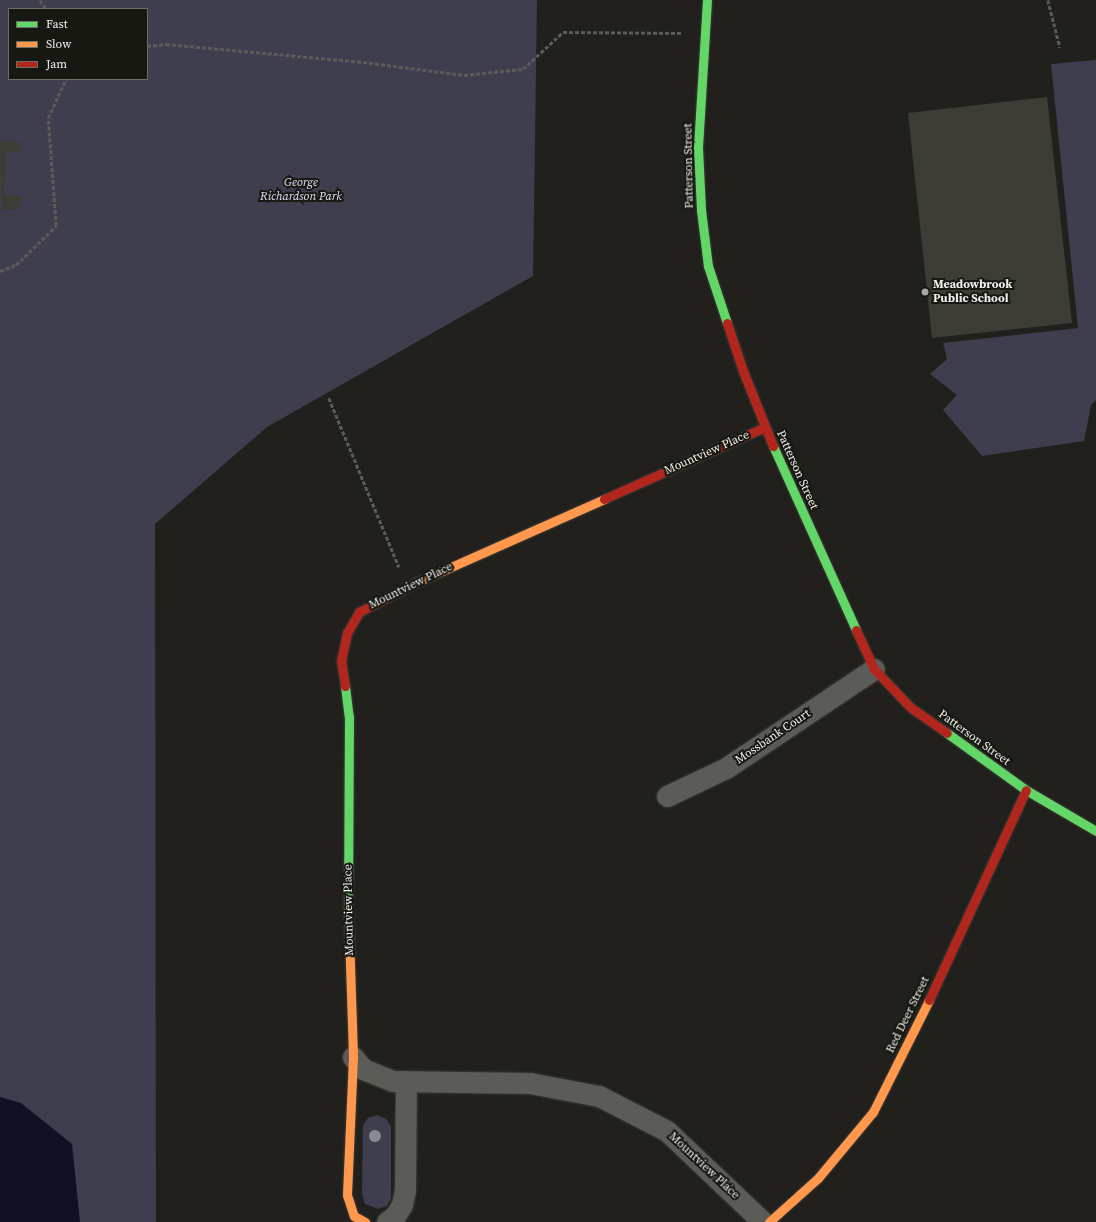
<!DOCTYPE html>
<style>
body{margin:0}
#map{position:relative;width:1096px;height:1222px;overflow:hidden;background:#21201c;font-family:"Source Serif 4",serif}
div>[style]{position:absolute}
.green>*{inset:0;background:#3e3e4e}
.water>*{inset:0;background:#121025}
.building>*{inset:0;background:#3d3c35}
.path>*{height:2.5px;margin-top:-1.25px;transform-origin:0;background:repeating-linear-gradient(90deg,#5b5b58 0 4px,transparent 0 6px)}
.roads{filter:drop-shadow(0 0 1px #3c3b38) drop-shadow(0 0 1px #3c3b38)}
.street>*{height:21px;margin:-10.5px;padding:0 10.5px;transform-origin:10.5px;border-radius:10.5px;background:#5b5b58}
.fast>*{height:9px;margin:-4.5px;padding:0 4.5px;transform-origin:4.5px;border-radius:4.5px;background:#63d668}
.slow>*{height:9px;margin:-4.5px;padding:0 4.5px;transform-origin:4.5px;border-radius:4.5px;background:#ff974d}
.jam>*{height:9px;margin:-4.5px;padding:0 4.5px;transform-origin:4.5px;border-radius:4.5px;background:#b3261e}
.trees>*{width:12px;height:12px;margin:-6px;border-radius:50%;background:#8a8a95}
.dots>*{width:11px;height:11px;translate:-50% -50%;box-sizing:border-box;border:2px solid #181812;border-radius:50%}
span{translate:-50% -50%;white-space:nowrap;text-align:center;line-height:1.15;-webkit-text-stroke:4px #181812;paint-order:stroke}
.street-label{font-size:12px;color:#f0efeb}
.park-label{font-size:12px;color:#e0e1f8;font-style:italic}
.poi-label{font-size:12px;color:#f0efeb;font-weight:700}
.left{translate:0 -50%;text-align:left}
.legend{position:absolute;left:8px;top:8px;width:140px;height:72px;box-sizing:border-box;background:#181812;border:1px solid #6e6e69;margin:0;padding:5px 7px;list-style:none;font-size:12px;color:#f0efeb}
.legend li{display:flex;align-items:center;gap:8px;height:20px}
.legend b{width:20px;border:1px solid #6e6e69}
</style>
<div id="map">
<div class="green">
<i style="clip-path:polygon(evenodd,0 0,537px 0,533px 276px,267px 427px,155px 524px,156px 1222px,0 1222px,0 0,9px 9px,147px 9px,147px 79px,9px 79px,9px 9px)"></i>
<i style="clip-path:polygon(1096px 60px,1096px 400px,1091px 405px,1084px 441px,982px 456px,943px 410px,957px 395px,930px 374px,947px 359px,943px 343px,1078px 328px,1051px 64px)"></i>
<i style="clip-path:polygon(377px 1115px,386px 1119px,391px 1126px,391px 1198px,387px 1206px,378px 1209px,365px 1204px,362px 1193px,363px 1125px,368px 1118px)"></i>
</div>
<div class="water">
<i style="clip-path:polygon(0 1097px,21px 1103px,72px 1144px,80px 1222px,0 1222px)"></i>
</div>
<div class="building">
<i style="clip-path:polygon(1047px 97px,1072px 323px,932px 338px,908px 113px)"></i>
<i style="clip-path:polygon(0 141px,20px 142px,20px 152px,7px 151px,4px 195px,20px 196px,19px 210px,2px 209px,2px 223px)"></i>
</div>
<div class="path">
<i style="left:40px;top:0;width:11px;rotate:56deg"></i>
<i style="left:1048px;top:0;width:49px;rotate:75.7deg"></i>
<i style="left:147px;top:46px;width:19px;rotate:-6deg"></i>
<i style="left:166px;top:44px;width:198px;rotate:5.2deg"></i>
<i style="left:363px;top:62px;width:102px;rotate:7.3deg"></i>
<i style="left:464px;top:75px;width:59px;rotate:-5.8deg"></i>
<i style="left:523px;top:69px;width:54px;rotate:-42.8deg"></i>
<i style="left:563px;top:32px;width:119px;rotate:0.5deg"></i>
<i style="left:0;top:271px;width:17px;rotate:-21deg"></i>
<i style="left:16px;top:265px;width:56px;rotate:-44.3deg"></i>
<i style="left:56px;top:226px;width:108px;rotate:-94.2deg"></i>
<i style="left:48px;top:118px;width:43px;rotate:-65.2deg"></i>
<i style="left:329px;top:398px;width:183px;rotate:67.5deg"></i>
</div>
<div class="roads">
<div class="street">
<i style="left:667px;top:796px;width:65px;rotate:-25.4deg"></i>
<i style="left:726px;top:768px;width:178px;rotate:-33.8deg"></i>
<i style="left:353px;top:1057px;width:16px;rotate:50deg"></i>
<i style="left:363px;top:1069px;width:31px;rotate:22deg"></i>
<i style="left:392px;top:1081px;width:138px;rotate:0.8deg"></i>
<i style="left:530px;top:1083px;width:70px;rotate:10.7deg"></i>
<i style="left:599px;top:1096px;width:76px;rotate:27.2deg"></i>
<i style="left:667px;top:1131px;width:132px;rotate:43.5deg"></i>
<i style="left:387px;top:1222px;width:10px;rotate:-37deg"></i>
<i style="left:395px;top:1216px;width:13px;rotate:-58deg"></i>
<i style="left:402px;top:1205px;width:15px;rotate:-79deg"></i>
<i style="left:405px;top:1190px;width:107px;rotate:-89.5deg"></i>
</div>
<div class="fast">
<i style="left:707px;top:0;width:148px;rotate:93.5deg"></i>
<i style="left:698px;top:148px;width:62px;rotate:87.2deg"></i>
<i style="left:701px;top:210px;width:56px;rotate:82.9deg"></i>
<i style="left:708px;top:266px;width:60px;rotate:71.6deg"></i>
<i style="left:773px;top:446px;width:202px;rotate:65.7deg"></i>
<i style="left:345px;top:686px;width:31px;rotate:83deg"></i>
<i style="left:349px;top:717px;width:187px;rotate:90.3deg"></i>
<i style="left:947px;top:733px;width:97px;rotate:35.8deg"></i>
<i style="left:1026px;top:790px;width:81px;rotate:30.4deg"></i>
</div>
<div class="slow">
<i style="left:417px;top:582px;width:205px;rotate:-23.9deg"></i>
<i style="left:348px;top:904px;width:153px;rotate:88.1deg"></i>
<i style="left:353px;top:1057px;width:138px;rotate:92.5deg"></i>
<i style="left:347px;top:1195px;width:22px;rotate:72deg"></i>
<i style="left:354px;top:1216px;width:13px;rotate:29deg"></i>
<i style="left:769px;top:1222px;width:66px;rotate:-41.9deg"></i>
<i style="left:818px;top:1178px;width:86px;rotate:-50.2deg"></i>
<i style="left:873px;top:1112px;width:125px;rotate:-63.4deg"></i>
</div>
<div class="jam">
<i style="left:727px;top:323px;width:51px;rotate:71.6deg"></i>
<i style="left:743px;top:371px;width:81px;rotate:68.2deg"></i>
<i style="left:604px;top:499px;width:176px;rotate:-24.1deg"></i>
<i style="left:856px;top:630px;width:43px;rotate:65.2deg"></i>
<i style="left:874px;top:669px;width:52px;rotate:46.5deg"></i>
<i style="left:910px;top:707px;width:45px;rotate:35.1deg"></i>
<i style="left:345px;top:686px;width:25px;rotate:-99deg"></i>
<i style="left:341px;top:661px;width:29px;rotate:-78deg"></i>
<i style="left:347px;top:633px;width:24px;rotate:-60deg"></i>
<i style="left:359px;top:612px;width:65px;rotate:-27.3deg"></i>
<i style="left:929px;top:1000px;width:231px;rotate:-65.2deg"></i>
</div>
</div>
<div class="trees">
<i style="left:375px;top:1136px"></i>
</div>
<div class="dots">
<i style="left:925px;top:292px;background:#a8a7a3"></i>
</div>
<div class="street-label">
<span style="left:689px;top:166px;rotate:-91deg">Patterson Street</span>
<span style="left:707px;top:453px;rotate:-24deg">Mountview Place</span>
<span style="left:797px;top:470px;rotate:66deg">Patterson Street</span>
<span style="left:411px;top:586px;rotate:-26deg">Mountview Place</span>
<span style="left:773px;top:737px;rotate:-34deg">Mossbank Court</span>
<span style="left:974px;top:738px;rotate:36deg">Patterson Street</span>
<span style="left:349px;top:910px;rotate:-91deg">Mountview Place</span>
<span style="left:908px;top:1015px;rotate:-64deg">Red Deer Street</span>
<span style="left:704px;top:1166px;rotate:43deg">Mountview Place</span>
</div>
<div class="park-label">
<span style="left:301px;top:190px">George<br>Richardson Park</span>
</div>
<div class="poi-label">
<span class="left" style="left:933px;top:292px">Meadowbrook<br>Public School</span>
</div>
<ul class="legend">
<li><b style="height:5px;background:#63d668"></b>Fast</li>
<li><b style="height:5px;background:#ff974d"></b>Slow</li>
<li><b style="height:5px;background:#b3261e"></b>Jam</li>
</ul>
</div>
